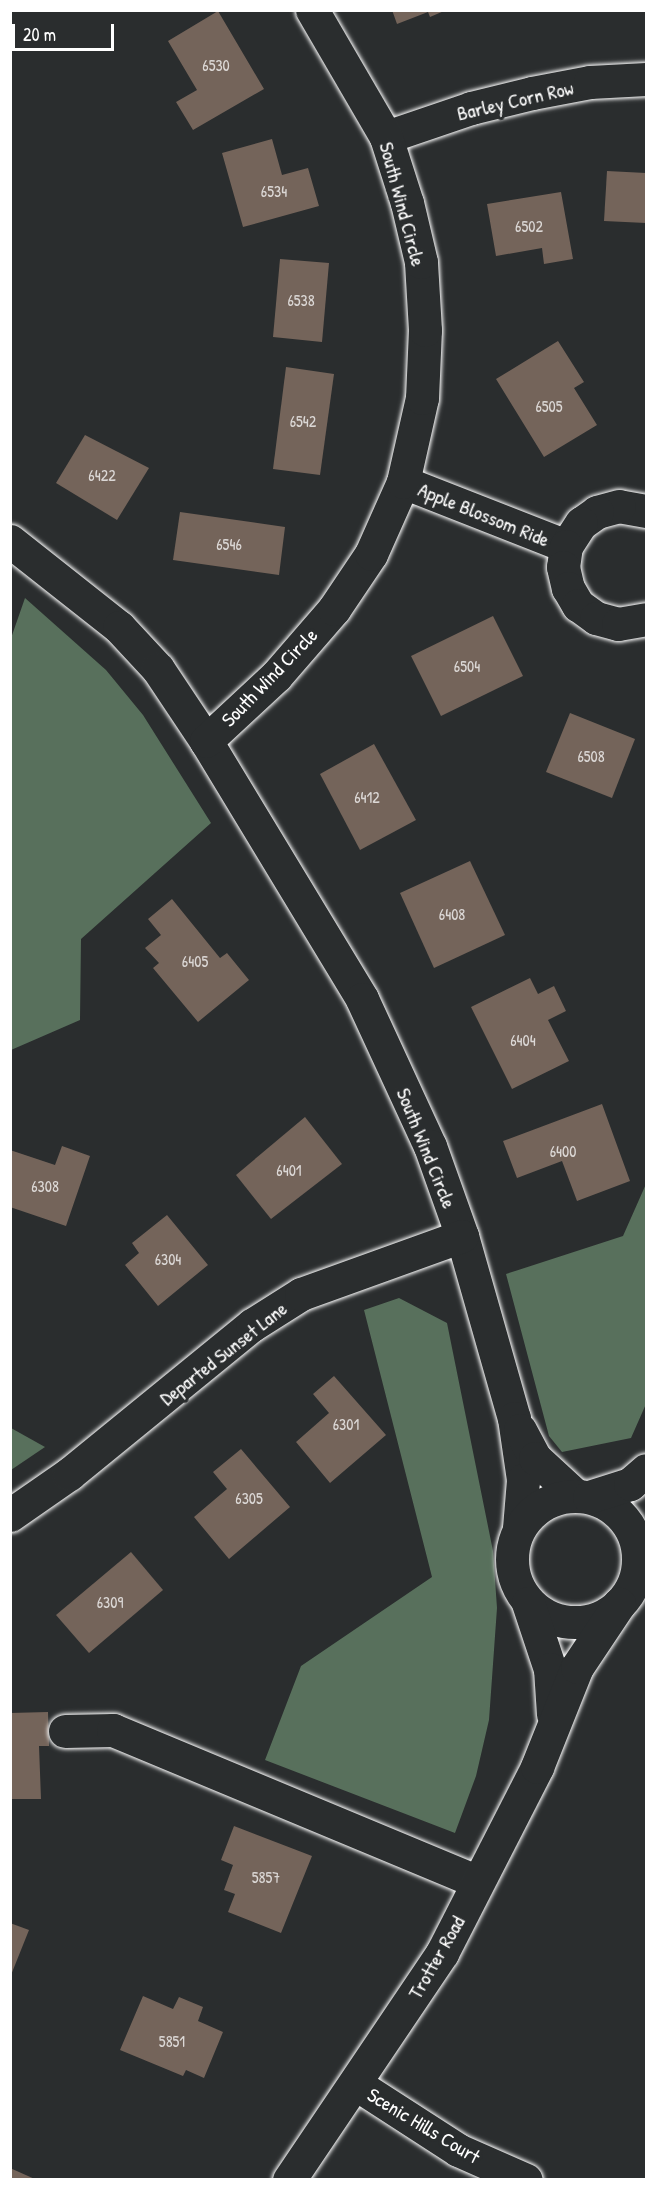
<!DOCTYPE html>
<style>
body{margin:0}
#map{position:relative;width:657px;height:2190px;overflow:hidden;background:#2a2d2e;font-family:"Patrick Hand",sans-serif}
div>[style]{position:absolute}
.green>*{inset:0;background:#58705c}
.building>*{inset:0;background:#74645a}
.roads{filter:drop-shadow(0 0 2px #fff) drop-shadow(0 0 2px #fff)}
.minor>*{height:33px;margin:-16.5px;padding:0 16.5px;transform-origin:16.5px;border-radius:16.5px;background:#2a2d2e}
.minor>.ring{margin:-16.5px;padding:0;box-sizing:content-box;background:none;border:33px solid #2a2d2e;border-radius:50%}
span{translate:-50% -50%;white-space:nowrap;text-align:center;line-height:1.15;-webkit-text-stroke:6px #2a2d2e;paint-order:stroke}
.number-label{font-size:16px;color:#dcd8d6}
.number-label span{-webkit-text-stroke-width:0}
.street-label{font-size:20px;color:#fff}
.frame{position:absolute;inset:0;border:12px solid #fff;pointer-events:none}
.scale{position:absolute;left:12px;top:24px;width:102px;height:27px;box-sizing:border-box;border:3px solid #fff;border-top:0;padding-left:8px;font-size:18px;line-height:21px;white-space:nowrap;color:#fff;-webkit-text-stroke:4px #2a2d2e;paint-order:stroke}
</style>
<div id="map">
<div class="green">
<i style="clip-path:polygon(25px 598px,106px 670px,143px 715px,211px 823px,81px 939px,80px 1020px,11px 1050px,10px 641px)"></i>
<i style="clip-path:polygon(646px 1184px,646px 1404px,631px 1438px,562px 1452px,549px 1436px,506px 1274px,623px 1236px)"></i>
<i style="clip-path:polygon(399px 1298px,447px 1323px,493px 1551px,497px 1608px,489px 1720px,476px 1776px,455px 1833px,265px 1760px,301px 1666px,432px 1577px,364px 1310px)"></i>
<i style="clip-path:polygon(11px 1428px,45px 1447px,11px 1470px,10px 1470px)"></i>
</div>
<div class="building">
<i style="clip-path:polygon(392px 10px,444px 10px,444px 11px,430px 17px,428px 12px,397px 24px)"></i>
<i style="clip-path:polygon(218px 11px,264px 89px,193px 130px,176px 102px,197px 90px,168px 41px)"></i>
<i style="clip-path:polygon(272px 139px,282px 175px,308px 168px,319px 206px,243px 227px,222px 153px)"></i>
<i style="clip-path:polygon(607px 171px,646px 173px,646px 223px,604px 221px)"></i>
<i style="clip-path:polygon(561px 192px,573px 259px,544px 264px,542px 248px,496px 256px,487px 204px)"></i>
<i style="clip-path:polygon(280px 259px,329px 263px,322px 342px,273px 337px)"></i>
<i style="clip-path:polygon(558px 341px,584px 382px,574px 388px,597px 425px,544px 457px,496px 379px)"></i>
<i style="clip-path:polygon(286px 367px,334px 374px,320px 475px,273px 469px)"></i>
<i style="clip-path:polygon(85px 435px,149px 468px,117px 520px,56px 483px)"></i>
<i style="clip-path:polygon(180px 512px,285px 527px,279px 575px,173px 560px)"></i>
<i style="clip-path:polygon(493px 616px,523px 676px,441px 716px,411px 656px)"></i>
<i style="clip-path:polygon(570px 713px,635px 739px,612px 798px,546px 772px)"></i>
<i style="clip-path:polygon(374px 744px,416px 820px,360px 850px,320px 774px)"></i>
<i style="clip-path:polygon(470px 861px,505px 935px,434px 968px,400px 893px)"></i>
<i style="clip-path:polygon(172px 899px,220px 958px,227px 953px,249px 980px,198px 1022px,153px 968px,159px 963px,145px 948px,161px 935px,148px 919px)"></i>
<i style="clip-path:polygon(530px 978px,538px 994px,554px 986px,566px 1011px,548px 1020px,569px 1061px,512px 1089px,471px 1007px)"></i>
<i style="clip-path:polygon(602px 1104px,630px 1181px,577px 1201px,562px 1161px,517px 1178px,503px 1141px)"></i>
<i style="clip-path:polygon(305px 1117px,342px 1164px,271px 1219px,236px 1175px)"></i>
<i style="clip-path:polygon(62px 1146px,90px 1156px,66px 1226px,10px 1207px,10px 1150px,55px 1165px)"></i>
<i style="clip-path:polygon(167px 1215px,208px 1265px,158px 1306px,125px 1265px,139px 1253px,132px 1243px)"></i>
<i style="clip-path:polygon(334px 1376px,386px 1435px,330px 1483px,296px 1442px,329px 1413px,313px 1394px)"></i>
<i style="clip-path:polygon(241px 1449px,290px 1507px,229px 1559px,194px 1517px,227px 1489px,213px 1472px)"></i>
<i style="clip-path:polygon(131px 1552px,163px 1590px,89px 1653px,56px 1615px)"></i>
<i style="clip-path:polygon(48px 1712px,49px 1746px,39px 1746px,41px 1799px,10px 1799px,10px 1713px)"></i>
<i style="clip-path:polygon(234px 1826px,312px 1856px,281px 1933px,228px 1912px,235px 1894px,224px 1890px,233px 1865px,221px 1860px)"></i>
<i style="clip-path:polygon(10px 1923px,29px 1930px,11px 1975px,10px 1975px)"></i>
<i style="clip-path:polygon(143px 1996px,173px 2009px,179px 1997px,203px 2007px,198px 2021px,223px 2032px,204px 2078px,186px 2070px,183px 2076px,120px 2050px)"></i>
<i style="clip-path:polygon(10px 2168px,37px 2180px,10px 2180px)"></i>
</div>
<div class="roads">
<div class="minor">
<i style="left:386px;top:137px;width:90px;rotate:-18.8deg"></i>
<i style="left:471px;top:108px;width:63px;rotate:-13.8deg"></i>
<i style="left:532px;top:93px;width:59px;rotate:-10.7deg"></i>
<i style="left:590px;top:82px;width:56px;rotate:-3.1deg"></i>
<i style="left:403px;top:482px;width:175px;rotate:21.4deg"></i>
<i style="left:646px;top:511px;width:27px;rotate:-170deg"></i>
<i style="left:619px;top:506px;width:23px;rotate:165deg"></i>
<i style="left:597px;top:512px;width:19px;rotate:145deg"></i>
<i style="left:581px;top:523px;width:27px;rotate:123deg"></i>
<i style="left:566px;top:546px;width:21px;rotate:98deg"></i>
<i style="left:563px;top:567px;width:22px;rotate:77deg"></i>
<i style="left:568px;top:588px;width:20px;rotate:60deg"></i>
<i style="left:578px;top:605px;width:22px;rotate:36deg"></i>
<i style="left:596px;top:618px;width:23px;rotate:15deg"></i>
<i style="left:618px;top:624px;width:28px;rotate:-10deg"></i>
<i style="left:10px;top:541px;width:139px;rotate:38.3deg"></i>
<i style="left:119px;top:627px;width:57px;rotate:47.1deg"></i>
<i style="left:158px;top:669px;width:87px;rotate:56.3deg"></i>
<i style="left:206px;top:741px;width:301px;rotate:58.8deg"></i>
<i style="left:362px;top:999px;width:162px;rotate:65.2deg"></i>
<i style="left:430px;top:1146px;width:96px;rotate:70.4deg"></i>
<i style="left:462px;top:1236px;width:189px;rotate:74.1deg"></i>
<i style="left:514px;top:1418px;width:63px;rotate:81.7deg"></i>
<i style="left:523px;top:1480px;width:48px;rotate:94.8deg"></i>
<i style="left:206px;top:741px;width:96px;rotate:-42.9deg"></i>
<i style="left:276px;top:676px;width:89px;rotate:-49.1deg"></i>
<i style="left:334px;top:609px;width:66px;rotate:-56.1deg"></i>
<i style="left:371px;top:554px;width:79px;rotate:-66deg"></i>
<i style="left:403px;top:482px;width:86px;rotate:-77.3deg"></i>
<i style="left:422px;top:398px;width:68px;rotate:-87.5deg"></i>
<i style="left:425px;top:330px;width:68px;rotate:-93.4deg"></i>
<i style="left:421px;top:262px;width:61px;rotate:-103.3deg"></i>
<i style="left:407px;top:203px;width:69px;rotate:-107.7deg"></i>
<i style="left:386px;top:137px;width:147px;rotate:-120.2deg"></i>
<i style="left:520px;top:1430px;width:32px;rotate:62deg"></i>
<i style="left:535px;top:1458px;width:54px;rotate:42.8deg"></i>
<i class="ring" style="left:512px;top:1496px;width:93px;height:93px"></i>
<i style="left:589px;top:1497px;width:43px;rotate:-17.6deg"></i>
<i style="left:630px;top:1484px;width:21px;rotate:-41deg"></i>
<i style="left:10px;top:1515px;width:72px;rotate:-34.8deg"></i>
<i style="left:69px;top:1474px;width:236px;rotate:-39.2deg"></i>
<i style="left:252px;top:1325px;width:58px;rotate:-32.3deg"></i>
<i style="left:301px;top:1294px;width:171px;rotate:-19.8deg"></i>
<i style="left:528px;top:1603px;width:70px;rotate:71.6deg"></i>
<i style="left:550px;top:1669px;width:45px;rotate:86.2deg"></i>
<i style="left:65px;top:1731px;width:48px;rotate:-1.2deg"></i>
<i style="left:113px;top:1730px;width:395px;rotate:22.6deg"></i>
<i style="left:356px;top:2084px;width:121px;rotate:32.9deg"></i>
<i style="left:458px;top:2150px;width:74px;rotate:23.8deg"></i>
<i style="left:289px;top:2180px;width:274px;rotate:-56deg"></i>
<i style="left:442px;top:1953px;width:209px;rotate:-62.9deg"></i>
<i style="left:537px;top:1767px;width:108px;rotate:-68.2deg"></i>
<i style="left:577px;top:1667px;width:76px;rotate:-56.3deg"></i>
</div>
</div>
<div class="number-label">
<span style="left:216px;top:65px">6530</span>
<span style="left:274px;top:191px">6534</span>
<span style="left:529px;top:226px">6502</span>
<span style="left:301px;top:300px">6538</span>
<span style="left:549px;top:406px">6505</span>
<span style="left:303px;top:421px">6542</span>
<span style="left:102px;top:475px">6422</span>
<span style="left:229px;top:544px">6546</span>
<span style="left:467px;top:666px">6504</span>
<span style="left:591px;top:756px">6508</span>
<span style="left:367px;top:797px">6412</span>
<span style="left:452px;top:914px">6408</span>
<span style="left:195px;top:961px">6405</span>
<span style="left:523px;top:1040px">6404</span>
<span style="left:563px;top:1151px">6400</span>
<span style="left:289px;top:1170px">6401</span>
<span style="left:45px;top:1186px">6308</span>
<span style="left:168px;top:1259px">6304</span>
<span style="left:346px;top:1424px">6301</span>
<span style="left:249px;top:1498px">6305</span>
<span style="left:110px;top:1602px">6309</span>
<span style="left:266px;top:1877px">5857</span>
<span style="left:172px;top:2041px">5851</span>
</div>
<div class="street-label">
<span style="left:515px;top:100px;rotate:-13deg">Barley Corn Row</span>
<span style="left:403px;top:204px;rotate:75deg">South Wind Circle</span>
<span style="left:484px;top:514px;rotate:22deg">Apple Blossom Ride</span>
<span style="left:269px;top:677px;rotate:-46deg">South Wind Circle</span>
<span style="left:427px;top:1148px;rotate:68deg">South Wind Circle</span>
<span style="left:223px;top:1353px;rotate:-38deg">Departed Sunset Lane</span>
<span style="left:436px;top:1957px;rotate:-60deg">Trotter Road</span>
<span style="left:424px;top:2125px;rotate:31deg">Scenic Hills Court</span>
</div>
<div class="frame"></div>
<div class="scale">20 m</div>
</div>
